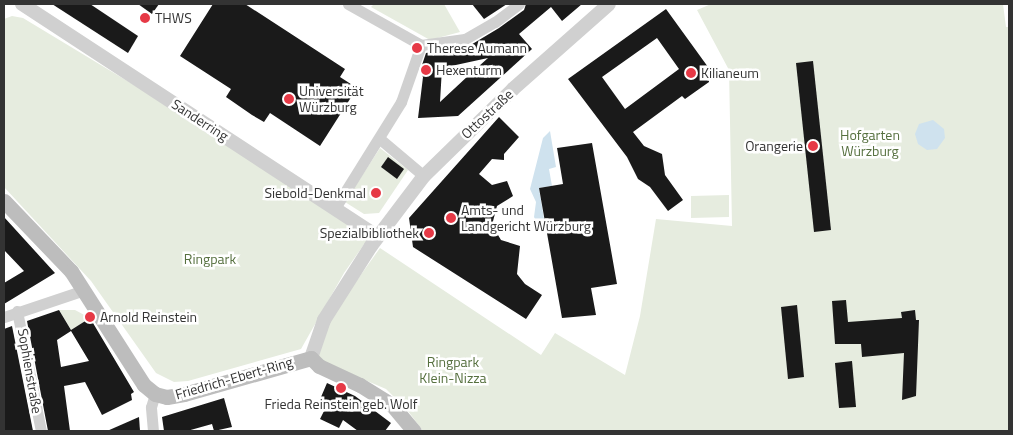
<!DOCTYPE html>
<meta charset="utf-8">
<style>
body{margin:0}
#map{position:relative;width:1013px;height:435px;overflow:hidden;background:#fff;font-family:"Titillium Web",sans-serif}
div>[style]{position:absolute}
.green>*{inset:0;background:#e6ecdf}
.water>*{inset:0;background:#cfe2ee}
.building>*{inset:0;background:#1a1a1a}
.minor>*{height:11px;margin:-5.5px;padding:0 5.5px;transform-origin:5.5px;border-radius:5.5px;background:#d0d0d0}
.tertiary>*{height:14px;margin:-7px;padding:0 7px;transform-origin:7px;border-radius:7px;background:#d0d0d0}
.secondary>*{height:15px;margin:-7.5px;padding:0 7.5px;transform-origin:7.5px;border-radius:7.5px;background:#bdbdbd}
.dots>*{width:14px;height:14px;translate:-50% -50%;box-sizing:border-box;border:2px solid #fff;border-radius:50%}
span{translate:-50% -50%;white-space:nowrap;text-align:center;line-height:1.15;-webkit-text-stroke:5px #fff;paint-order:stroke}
.poi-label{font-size:14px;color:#333}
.left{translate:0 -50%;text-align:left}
.right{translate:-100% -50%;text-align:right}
.street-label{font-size:14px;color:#333}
.park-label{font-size:14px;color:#56703f}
.frame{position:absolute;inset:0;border:5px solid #333;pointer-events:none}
</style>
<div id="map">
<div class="green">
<i style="clip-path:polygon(374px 4px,444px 4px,460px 32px,430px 40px,371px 7px)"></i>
<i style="clip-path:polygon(711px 4px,1003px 4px,1006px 27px,1009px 27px,1009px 431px,423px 431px,408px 411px,386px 389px,311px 357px,310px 346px,380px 248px,541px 355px,555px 333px,625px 375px,640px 316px,656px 219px,732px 226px,729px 70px,697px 10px)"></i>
<i style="clip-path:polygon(12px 16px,23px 18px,374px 230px,344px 273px,301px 349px,188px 381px,174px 382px,156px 373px,91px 281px,4px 187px,4px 19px)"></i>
<i style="clip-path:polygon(380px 148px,408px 170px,379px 213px,364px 214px,345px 202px)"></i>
<i style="clip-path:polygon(729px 195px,729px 217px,691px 218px,691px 196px)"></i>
<i style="clip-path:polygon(59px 310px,75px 310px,90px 318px,71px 330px)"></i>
</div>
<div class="water">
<i style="clip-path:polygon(933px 120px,944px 129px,945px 138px,937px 149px,927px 150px,918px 144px,915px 134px,919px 124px)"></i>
<i style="clip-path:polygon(550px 131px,556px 167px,549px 169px,552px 186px,539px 188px,546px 231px,538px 225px,534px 217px,536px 202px,530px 189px,543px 138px)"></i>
</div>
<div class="building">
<i style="clip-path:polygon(52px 4px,90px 4px,138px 36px,128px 53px)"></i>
<i style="clip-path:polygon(138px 4px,159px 4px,152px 14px)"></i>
<i style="clip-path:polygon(213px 4px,245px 4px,345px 69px,340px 77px,357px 88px,320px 146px,270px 113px,264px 122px,252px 115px,226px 97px,231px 89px,180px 56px)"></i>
<i style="clip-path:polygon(472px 4px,507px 4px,484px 19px)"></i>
<i style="clip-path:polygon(evenodd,526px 4px,582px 4px,562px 21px,551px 7px,519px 34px,532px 49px,458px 116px,418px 118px,423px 77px,420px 71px,426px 53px,469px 46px,499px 28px,524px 10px,526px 4px,488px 58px,469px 75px,440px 102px,442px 68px,488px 58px)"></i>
<i style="clip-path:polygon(evenodd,666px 9px,708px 67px,709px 82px,685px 99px,682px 96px,633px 132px,644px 146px,662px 154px,665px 175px,683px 200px,668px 211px,650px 187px,638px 179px,627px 157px,568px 79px,666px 9px,657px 38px,679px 69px,625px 109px,602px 77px,657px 38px)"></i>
<i style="clip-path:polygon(813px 61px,831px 230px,814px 232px,796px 63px)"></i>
<i style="clip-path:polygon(499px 117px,519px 137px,504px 154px,504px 160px,492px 159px,479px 174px,492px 185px,507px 181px,513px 196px,497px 206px,492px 225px,501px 240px,520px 246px,517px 274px,525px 284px,542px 295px,526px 319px,413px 247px,409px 218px)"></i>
<i style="clip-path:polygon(592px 143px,617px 284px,591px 288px,596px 315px,562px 318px,539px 188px,563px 184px,557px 148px)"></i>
<i style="clip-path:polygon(388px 157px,404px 169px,397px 179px,381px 167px)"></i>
<i style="clip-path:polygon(4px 217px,55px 273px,4px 304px,4px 283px,24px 271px,4px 250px)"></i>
<i style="clip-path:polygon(846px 300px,848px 322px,902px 318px,901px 312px,915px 310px,916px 320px,919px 320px,916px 396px,902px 400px,904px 353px,862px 357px,861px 344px,835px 344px,832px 301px)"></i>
<i style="clip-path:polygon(797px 305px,804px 377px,788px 379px,781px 307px)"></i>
<i style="clip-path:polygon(evenodd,59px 310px,71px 330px,90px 318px,134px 392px,131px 394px,132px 400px,102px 415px,85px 382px,64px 386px,70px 431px,48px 431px,27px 321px,59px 310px,71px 331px,89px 361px,61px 367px,57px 340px,71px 331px)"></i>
<i style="clip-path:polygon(12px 326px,33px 431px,4px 431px,4px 329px)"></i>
<i style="clip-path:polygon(852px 361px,856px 407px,839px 408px,835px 363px)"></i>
<i style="clip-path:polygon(327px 383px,355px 396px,391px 423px,385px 431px,358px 431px,343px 420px,339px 428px,320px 419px,326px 407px,318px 404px)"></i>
<i style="clip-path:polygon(224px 398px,232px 427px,214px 431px,212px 424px,187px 431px,164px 431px,162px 417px)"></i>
<i style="clip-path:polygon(139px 417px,140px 431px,107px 431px)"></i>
</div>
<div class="minor">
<i style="left:348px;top:4px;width:84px;rotate:29.3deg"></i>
<i style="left:421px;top:45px;width:44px;rotate:-7.8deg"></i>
<i style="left:465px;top:39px;width:34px;rotate:-30deg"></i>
<i style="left:495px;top:22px;width:30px;rotate:-37deg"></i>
<i style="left:380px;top:139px;width:57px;rotate:40.1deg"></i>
<i style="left:335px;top:208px;width:125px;rotate:-58.1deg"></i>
<i style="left:401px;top:102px;width:60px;rotate:-70.7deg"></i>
<i style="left:17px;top:311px;width:122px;rotate:78.7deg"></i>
<i style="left:4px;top:317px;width:84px;rotate:-18.6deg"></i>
<i style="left:153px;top:431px;width:24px;rotate:-95deg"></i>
<i style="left:151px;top:407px;width:14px;rotate:-73deg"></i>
</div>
<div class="tertiary">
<i style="left:22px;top:4px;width:425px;rotate:33.2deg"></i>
<i style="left:311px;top:358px;width:40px;rotate:-71.1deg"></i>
<i style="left:324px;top:320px;width:88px;rotate:-57.6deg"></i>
<i style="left:371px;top:246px;width:88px;rotate:-52.9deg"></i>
<i style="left:424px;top:176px;width:124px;rotate:-44.3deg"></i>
<i style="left:513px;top:89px;width:128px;rotate:-41.5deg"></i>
</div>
<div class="secondary">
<i style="left:4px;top:201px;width:97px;rotate:46.3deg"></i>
<i style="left:71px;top:271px;width:135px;rotate:57.4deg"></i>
<i style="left:144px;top:385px;width:14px;rotate:39deg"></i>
<i style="left:155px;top:394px;width:12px;rotate:14deg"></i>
<i style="left:167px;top:397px;width:17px;rotate:-10deg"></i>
<i style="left:184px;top:394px;width:132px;rotate:-15.8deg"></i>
<i style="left:311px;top:358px;width:11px;rotate:45deg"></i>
<i style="left:319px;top:366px;width:45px;rotate:24.9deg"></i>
<i style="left:360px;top:385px;width:38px;rotate:32deg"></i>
<i style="left:392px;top:405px;width:34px;rotate:50deg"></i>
</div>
<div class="dots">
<i style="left:145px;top:18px;background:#e63946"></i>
<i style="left:417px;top:48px;background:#e63946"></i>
<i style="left:426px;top:70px;background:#e63946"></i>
<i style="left:691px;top:73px;background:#e63946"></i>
<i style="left:289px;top:99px;background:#e63946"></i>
<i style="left:813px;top:146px;background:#e63946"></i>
<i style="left:376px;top:193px;background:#e63946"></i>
<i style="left:451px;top:218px;background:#e63946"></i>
<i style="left:429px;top:233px;background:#e63946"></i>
<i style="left:90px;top:317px;background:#e63946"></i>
<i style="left:341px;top:388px;background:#e63946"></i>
</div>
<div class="poi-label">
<span class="left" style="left:155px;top:18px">THWS</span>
<span class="left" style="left:427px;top:48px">Therese Aumann</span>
<span class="left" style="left:436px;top:70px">Hexenturm</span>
<span class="left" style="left:701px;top:73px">Kilianeum</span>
<span class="left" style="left:299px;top:99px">Universität<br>Würzburg</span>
<span class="right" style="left:803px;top:146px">Orangerie</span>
<span class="right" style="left:366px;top:193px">Siebold-Denkmal</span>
<span class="left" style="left:461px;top:218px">Amts- und<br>Landgericht Würzburg</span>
<span class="right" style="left:419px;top:233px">Spezialbibliothek</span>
<span class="left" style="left:100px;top:317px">Arnold Reinstein</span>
<span style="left:341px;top:404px">Frieda Reinstein geb. Wolf</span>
</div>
<div class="street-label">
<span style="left:487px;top:114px;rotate:-43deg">Ottostraße</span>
<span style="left:200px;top:120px;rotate:33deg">Sanderring</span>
<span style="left:30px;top:371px;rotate:80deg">Sophienstraße</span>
<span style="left:234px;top:378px;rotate:-16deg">Friedrich-Ebert-Ring</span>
</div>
<div class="park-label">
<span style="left:870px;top:143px">Hofgarten<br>Würzburg</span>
<span style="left:210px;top:259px">Ringpark</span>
<span style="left:453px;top:370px">Ringpark<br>Klein-Nizza</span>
</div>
<div class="frame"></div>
</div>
